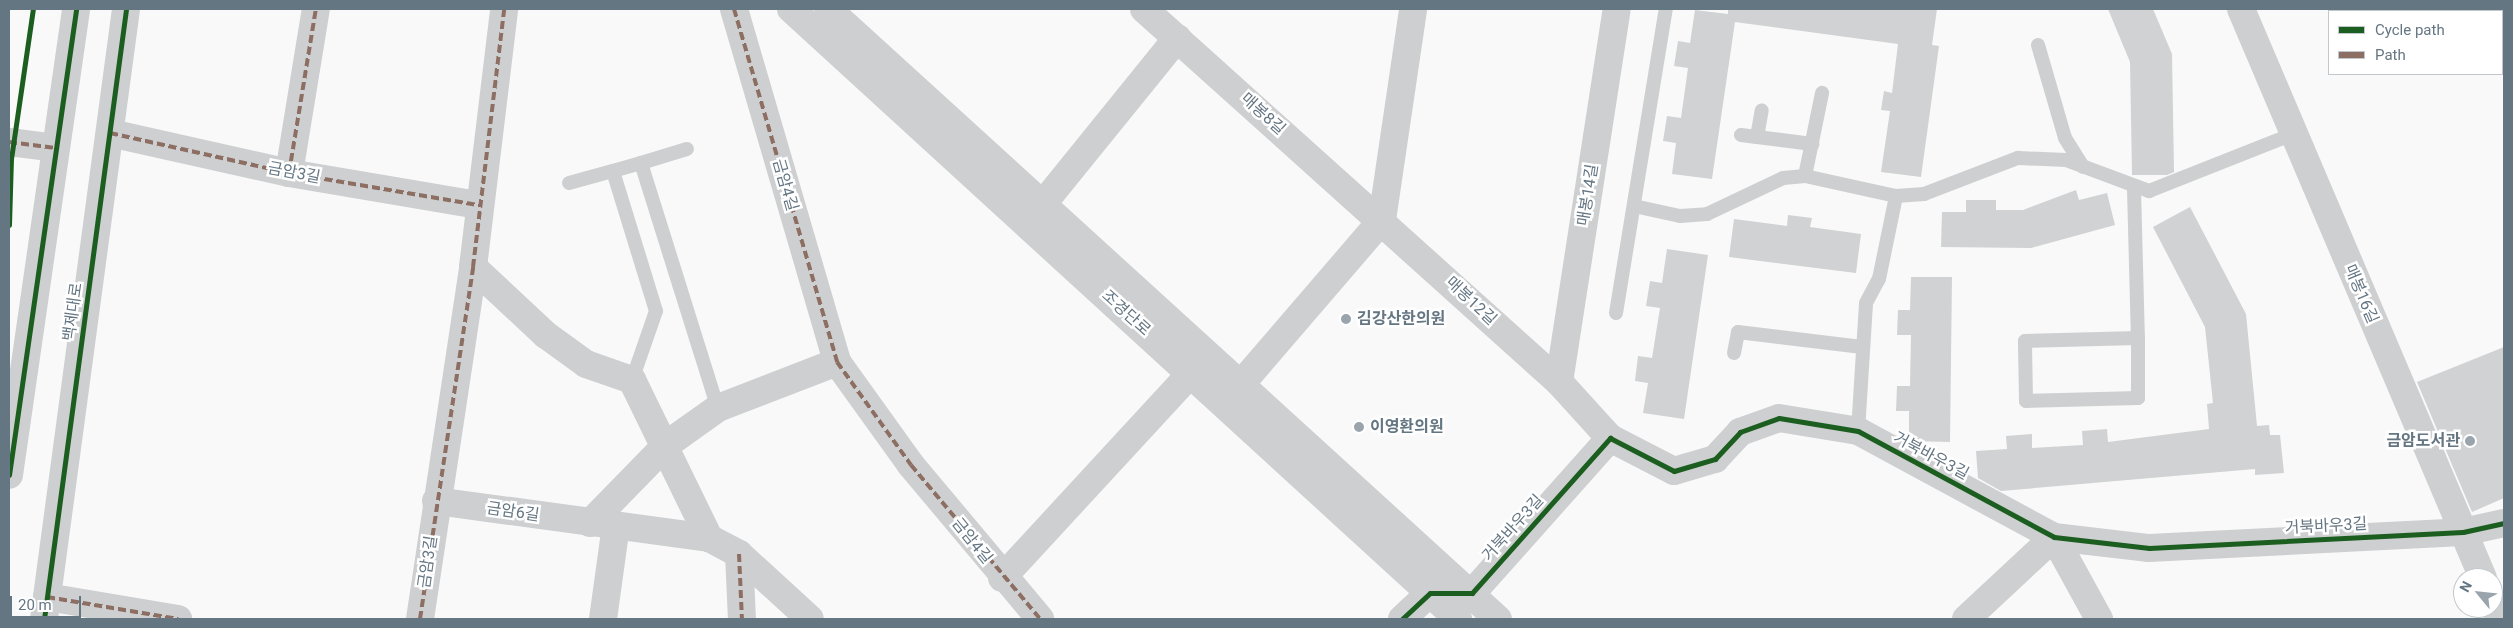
<!DOCTYPE html>
<meta charset="utf-8">
<style>
body{margin:0}
#map{position:relative;width:2513px;height:628px;overflow:hidden;background:#f9f9f9;font-family:Roboto,"Noto Sans KR",sans-serif}
div>[style]{position:absolute}
.building>*{inset:0;background:#d0d2d3}
.service>*{height:14px;margin:-7px;padding:0 7px;transform-origin:7px;border-radius:7px;background:#cecfd0}
.minor>*{height:28px;margin:-14px;padding:0 14px;transform-origin:14px;border-radius:14px;background:#cecfd0}
.tertiary>*{height:28px;margin:-14px;padding:0 14px;transform-origin:14px;border-radius:14px;background:#cecfd0}
.quiet>*{height:4px;margin-top:-2px;transform-origin:0;background:repeating-linear-gradient(90deg,#8d6e63 0 8px,transparent 0 12px)}
.cycleway>*{height:5px;margin:-2.5px;padding:0 2.5px;transform-origin:2.5px;border-radius:2.5px;background:#1b5e20}
.dots>*{width:14px;height:14px;translate:-50% -50%;box-sizing:border-box;border:2px solid #fff;border-radius:50%}
span{translate:-50% -50%;white-space:nowrap;text-align:center;line-height:1.15;-webkit-text-stroke:5px #fff;paint-order:stroke}
.street-label{font-size:16px;color:#657683}
.poi-label{font-size:16px;color:#657683;font-weight:700}
.left{translate:0 -50%;text-align:left}
.right{translate:-100% -50%;text-align:right}
.frame{position:absolute;inset:0;border:10px solid #657683;pointer-events:none}
.legend{position:absolute;left:2328px;top:10px;width:175px;height:65px;box-sizing:border-box;background:#fff;border:1px solid #c1c8cd;margin:0;padding:6px 9px;list-style:none;font-size:15px;color:#657683}
.legend li{display:flex;align-items:center;gap:10px;height:25px}
.legend b{width:25px;border:1px solid #c1c8cd}
.north{position:absolute;left:2453px;top:568px;width:50px;height:50px;box-sizing:border-box;background:#fff;border:1px solid #c1c8cd;border-radius:50%;rotate:298deg;font-size:14px;font-weight:700;line-height:20px;text-align:center;color:#657683}
.north::after{content:'';display:block;margin:auto;width:18px;height:22px;background:#99a4ac;clip-path:polygon(50% 0,100% 100%,50% 72%,0 100%)}
.scale{position:absolute;left:10px;top:596px;width:71px;height:22px;box-sizing:border-box;border:2px solid #657683;border-top:0;padding-left:6px;font-size:15px;line-height:18px;white-space:nowrap;color:#657683;-webkit-text-stroke:4px #fff;paint-order:stroke}
</style>
<div id="map">
<div class="building">
<i style="clip-path:polygon(1728px 9px,1937px 9px,1932px 45px,1939px 46px,1921px 177px,1881px 172px,1890px 111px,1881px 110px,1884px 91px,1892px 93px,1898px 44px,1735px 22px,1712px 179px,1672px 174px,1676px 143px,1663px 141px,1667px 116px,1681px 118px,1688px 68px,1674px 66px,1678px 41px,1690px 43px,1695px 10px,1728px 14px)"></i>
<i style="clip-path:polygon(2108px 9px,2153px 9px,2172px 54px,2174px 172px,2167px 175px,2132px 175px,2130px 62px)"></i>
<i style="clip-path:polygon(2076px 190px,2079px 200px,2107px 193px,2115px 225px,2031px 248px,1941px 247px,1942px 212px,1966px 212px,1966px 200px,1996px 200px,1996px 210px,2023px 210px)"></i>
<i style="clip-path:polygon(2190px 207px,2246px 314px,2257px 426px,2269px 425px,2270px 435px,2280px 435px,2284px 473px,2255px 475px,2255px 469px,2001px 491px,1978px 478px,1976px 451px,2007px 449px,2006px 436px,2032px 434px,2032px 448px,2083px 445px,2082px 431px,2107px 429px,2108px 442px,2209px 429px,2207px 404px,2213px 403px,2205px 327px,2153px 227px)"></i>
<i style="clip-path:polygon(1788px 215px,1812px 218px,1810px 227px,1861px 234px,1856px 273px,1729px 257px,1734px 219px,1787px 226px)"></i>
<i style="clip-path:polygon(1667px 249px,1708px 255px,1684px 419px,1643px 413px,1648px 383px,1635px 381px,1638px 356px,1652px 358px,1660px 308px,1646px 306px,1650px 281px,1662px 283px)"></i>
<i style="clip-path:polygon(1911px 277px,1952px 277px,1950px 442px,1909px 441px,1909px 411px,1896px 411px,1897px 386px,1910px 386px,1911px 335px,1897px 335px,1898px 310px,1910px 310px)"></i>
<i style="clip-path:polygon(2504px 347px,2504px 498px,2472px 512px,2417px 382px)"></i>
</div>
<div class="service">
<i style="left:2038px;top:45px;width:97px;rotate:73.8deg"></i>
<i style="left:2065px;top:138px;width:34px;rotate:58deg"></i>
<i style="left:1741px;top:135px;width:72px;rotate:7.2deg"></i>
<i style="left:1757px;top:137px;width:27px;rotate:-80deg"></i>
<i style="left:641px;top:163px;width:48px;rotate:-16.9deg"></i>
<i style="left:1805px;top:176px;width:85px;rotate:-78.4deg"></i>
<i style="left:569px;top:183px;width:46px;rotate:-15.3deg"></i>
<i style="left:2134px;top:189px;width:149px;rotate:88.5deg"></i>
<i style="left:2138px;top:338px;width:60px;rotate:90deg"></i>
<i style="left:2138px;top:398px;width:112px;rotate:178.5deg"></i>
<i style="left:2026px;top:401px;width:60px;rotate:-91deg"></i>
<i style="left:2025px;top:341px;width:113px;rotate:-1.5deg"></i>
<i style="left:1634px;top:206px;width:47px;rotate:12.3deg"></i>
<i style="left:1680px;top:216px;width:27px;rotate:-4deg"></i>
<i style="left:1707px;top:214px;width:84px;rotate:-25.3deg"></i>
<i style="left:1783px;top:178px;width:22px;rotate:-5deg"></i>
<i style="left:1805px;top:176px;width:93px;rotate:12.4deg"></i>
<i style="left:1896px;top:196px;width:28px;rotate:-4deg"></i>
<i style="left:1924px;top:194px;width:101px;rotate:-21deg"></i>
<i style="left:2018px;top:158px;width:48px;rotate:2.4deg"></i>
<i style="left:2066px;top:160px;width:89px;rotate:20.5deg"></i>
<i style="left:2149px;top:191px;width:155px;rotate:-21.6deg"></i>
<i style="left:1616px;top:313px;width:308px;rotate:-80.7deg"></i>
<i style="left:1734px;top:353px;width:21px;rotate:-79deg"></i>
<i style="left:1738px;top:332px;width:125px;rotate:6.9deg"></i>
<i style="left:632px;top:380px;width:73px;rotate:-70.8deg"></i>
<i style="left:656px;top:311px;width:146px;rotate:-107.1deg"></i>
<i style="left:613px;top:171px;width:29px;rotate:-16deg"></i>
<i style="left:641px;top:163px;width:257px;rotate:72.6deg"></i>
<i style="left:1858px;top:431px;width:128px;rotate:-86.4deg"></i>
<i style="left:1866px;top:303px;width:27px;rotate:-62deg"></i>
<i style="left:1879px;top:279px;width:85px;rotate:-78.4deg"></i>
</div>
<div class="minor">
<i style="left:734px;top:9px;width:368px;rotate:73.7deg"></i>
<i style="left:837px;top:362px;width:127px;rotate:54.3deg"></i>
<i style="left:911px;top:465px;width:201px;rotate:50deg"></i>
<i style="left:1144px;top:9px;width:558px;rotate:41.95deg"></i>
<i style="left:1559px;top:382px;width:76px;rotate:47.7deg"></i>
<i style="left:2241px;top:9px;width:618px;rotate:66.96deg"></i>
<i style="left:2502px;top:9px;width:4px;rotate:63deg"></i>
<i style="left:110px;top:133px;width:183px;rotate:12.6deg"></i>
<i style="left:289px;top:173px;width:193px;rotate:9.6deg"></i>
<i style="left:9px;top:142px;width:47px;rotate:7.3deg"></i>
<i style="left:289px;top:173px;width:166px;rotate:-80.7deg"></i>
<i style="left:1042px;top:205px;width:215px;rotate:-51deg"></i>
<i style="left:473px;top:267px;width:100px;rotate:43deg"></i>
<i style="left:546px;top:335px;width:49px;rotate:35.9deg"></i>
<i style="left:586px;top:364px;width:49px;rotate:19.2deg"></i>
<i style="left:632px;top:380px;width:176px;rotate:64deg"></i>
<i style="left:1559px;top:382px;width:377px;rotate:-81.2deg"></i>
<i style="left:1241px;top:384px;width:216px;rotate:-49.3deg"></i>
<i style="left:1382px;top:220px;width:213px;rotate:-81.6deg"></i>
<i style="left:436px;top:501px;width:275px;rotate:7.7deg"></i>
<i style="left:709px;top:538px;width:34px;rotate:28deg"></i>
<i style="left:739px;top:554px;width:96px;rotate:42.5deg"></i>
<i style="left:590px;top:523px;width:109px;rotate:-45.7deg"></i>
<i style="left:666px;top:445px;width:64px;rotate:-35.4deg"></i>
<i style="left:718px;top:408px;width:128px;rotate:-21.1deg"></i>
<i style="left:739px;top:554px;width:65px;rotate:87.4deg"></i>
<i style="left:1002px;top:578px;width:280px;rotate:-47.3deg"></i>
<i style="left:47px;top:597px;width:133px;rotate:9.5deg"></i>
<i style="left:2493px;top:603px;width:17px;rotate:66deg"></i>
<i style="left:420px;top:619px;width:356px;rotate:-81.4deg"></i>
<i style="left:473px;top:267px;width:260px;rotate:-83.1deg"></i>
<i style="left:603px;top:619px;width:95px;rotate:-82.1deg"></i>
<i style="left:1402px;top:619px;width:38px;rotate:-43deg"></i>
<i style="left:1430px;top:593px;width:42px"></i>
<i style="left:1472px;top:593px;width:208px;rotate:-48.3deg"></i>
<i style="left:1610px;top:438px;width:72px;rotate:27.3deg"></i>
<i style="left:1674px;top:471px;width:43px;rotate:-16.3deg"></i>
<i style="left:1715px;top:459px;width:37px;rotate:-47deg"></i>
<i style="left:1740px;top:432px;width:41px;rotate:-19.7deg"></i>
<i style="left:1779px;top:418px;width:80px;rotate:9.3deg"></i>
<i style="left:1858px;top:431px;width:223px;rotate:28.4deg"></i>
<i style="left:2054px;top:537px;width:96px;rotate:6.6deg"></i>
<i style="left:2149px;top:548px;width:314px;rotate:-2.9deg"></i>
<i style="left:2463px;top:532px;width:42px;rotate:-12.4deg"></i>
<i style="left:1966px;top:619px;width:120px;rotate:-43deg"></i>
<i style="left:2054px;top:537px;width:94px;rotate:61.2deg"></i>
</div>
<div class="tertiary">
<i style="left:791px;top:9px;width:904px;rotate:42.44deg"></i>
<i style="left:828px;top:9px;width:906px;rotate:42.32deg"></i>
<i style="left:9px;top:475px;width:471px;rotate:-81.8deg"></i>
<i style="left:44px;top:619px;width:615px;rotate:-82.34deg"></i>
</div>
<div class="quiet">
<i style="left:734px;top:9px;width:368px;rotate:73.7deg"></i>
<i style="left:837px;top:362px;width:127px;rotate:54.3deg"></i>
<i style="left:911px;top:465px;width:201px;rotate:50deg"></i>
<i style="left:110px;top:133px;width:183px;rotate:12.6deg"></i>
<i style="left:289px;top:173px;width:193px;rotate:9.6deg"></i>
<i style="left:9px;top:142px;width:47px;rotate:7.3deg"></i>
<i style="left:289px;top:173px;width:166px;rotate:-80.7deg"></i>
<i style="left:739px;top:554px;width:65px;rotate:87.4deg"></i>
<i style="left:47px;top:597px;width:133px;rotate:9.5deg"></i>
<i style="left:420px;top:619px;width:356px;rotate:-81.4deg"></i>
<i style="left:473px;top:267px;width:260px;rotate:-83.1deg"></i>
</div>
<div class="cycleway">
<i style="left:9px;top:225px;width:66px;rotate:-88.3deg"></i>
<i style="left:11px;top:159px;width:152px;rotate:-81.7deg"></i>
<i style="left:9px;top:475px;width:471px;rotate:-81.8deg"></i>
<i style="left:44px;top:619px;width:615px;rotate:-82.34deg"></i>
<i style="left:1402px;top:619px;width:38px;rotate:-43deg"></i>
<i style="left:1430px;top:593px;width:42px"></i>
<i style="left:1472px;top:593px;width:208px;rotate:-48.3deg"></i>
<i style="left:1610px;top:438px;width:72px;rotate:27.3deg"></i>
<i style="left:1674px;top:471px;width:43px;rotate:-16.3deg"></i>
<i style="left:1715px;top:459px;width:37px;rotate:-47deg"></i>
<i style="left:1740px;top:432px;width:41px;rotate:-19.7deg"></i>
<i style="left:1779px;top:418px;width:80px;rotate:9.3deg"></i>
<i style="left:1858px;top:431px;width:223px;rotate:28.4deg"></i>
<i style="left:2054px;top:537px;width:96px;rotate:6.6deg"></i>
<i style="left:2149px;top:548px;width:314px;rotate:-2.9deg"></i>
<i style="left:2463px;top:532px;width:42px;rotate:-12.4deg"></i>
</div>
<div class="dots">
<i style="left:1346px;top:319px;background:#99a4ac"></i>
<i style="left:1359px;top:427px;background:#99a4ac"></i>
<i style="left:2470px;top:441px;background:#99a4ac"></i>
</div>
<div class="street-label">
<span style="left:1263px;top:114px;rotate:42deg">매봉8길</span>
<span style="left:294px;top:173px;rotate:11deg">금암3길</span>
<span style="left:785px;top:185px;rotate:74deg">금암4길</span>
<span style="left:1588px;top:195px;rotate:-81deg">매봉14길</span>
<span style="left:2361px;top:294px;rotate:67deg">매봉16길</span>
<span style="left:1471px;top:301px;rotate:43deg">매봉12길</span>
<span style="left:73px;top:312px;rotate:-82deg">백제대로</span>
<span style="left:1126px;top:313px;rotate:42deg">조경단로</span>
<span style="left:1931px;top:456px;rotate:28deg">거북바우3길</span>
<span style="left:513px;top:512px;rotate:8deg">금암6길</span>
<span style="left:2326px;top:526px;rotate:-3deg">거북바우3길</span>
<span style="left:1513px;top:528px;rotate:-48deg">거북바우3길</span>
<span style="left:972px;top:541px;rotate:51deg">금암4길</span>
<span style="left:428px;top:562px;rotate:-82deg">금암3길</span>
</div>
<div class="poi-label">
<span class="left" style="left:1357px;top:319px">김강산한의원</span>
<span class="left" style="left:1370px;top:427px">이영환의원</span>
<span class="right" style="left:2460px;top:441px">금암도서관</span>
</div>
<div class="frame"></div>
<ul class="legend">
<li><b style="height:6px;background:#1b5e20"></b>Cycle path</li>
<li><b style="height:6px;background:#8d6e63"></b>Path</li>
</ul>
<div class="north">N</div>
<div class="scale">20 m</div>
</div>
